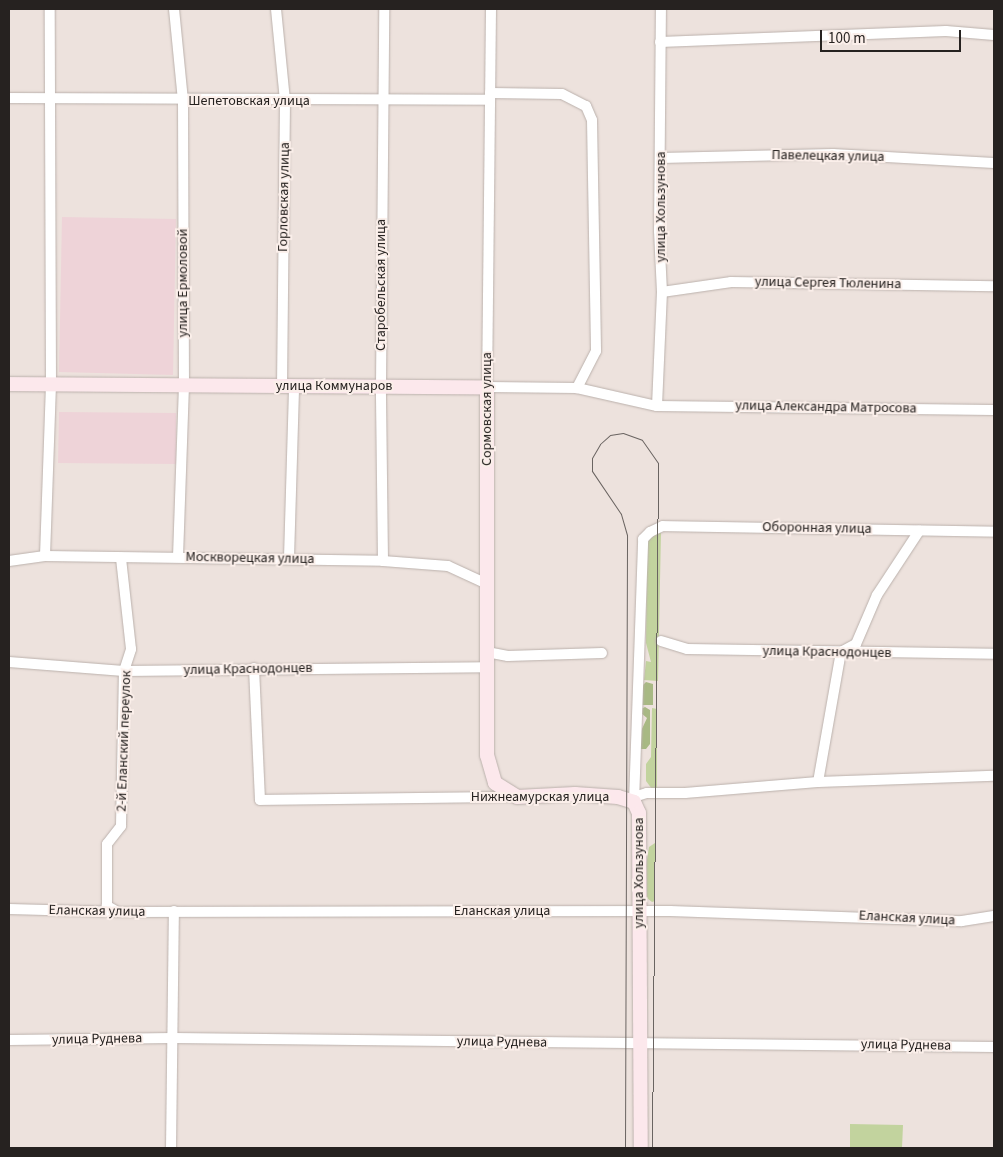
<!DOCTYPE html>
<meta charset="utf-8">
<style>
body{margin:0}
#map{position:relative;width:1003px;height:1157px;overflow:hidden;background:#ede2dd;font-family:"Source Sans 3",sans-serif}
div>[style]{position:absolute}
.education>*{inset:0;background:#eed3d8}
.green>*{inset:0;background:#c2d39e}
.forest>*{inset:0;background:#a8b984}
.roads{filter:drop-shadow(0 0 1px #bbb1ac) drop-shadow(0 0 1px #bbb1ac)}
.street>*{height:10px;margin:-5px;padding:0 5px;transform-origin:5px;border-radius:5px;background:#fff}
.secondary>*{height:14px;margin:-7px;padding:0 7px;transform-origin:7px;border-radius:7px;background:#fce8ec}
.tram>*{height:1px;margin:-0.5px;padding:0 0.5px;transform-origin:0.5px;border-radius:0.5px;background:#6a6461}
span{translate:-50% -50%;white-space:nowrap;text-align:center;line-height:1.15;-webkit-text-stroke:4px #fbefea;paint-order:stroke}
.street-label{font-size:14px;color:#262220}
.frame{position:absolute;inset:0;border:10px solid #262220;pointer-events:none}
.scale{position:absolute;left:820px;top:30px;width:141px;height:22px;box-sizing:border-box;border:2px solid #262220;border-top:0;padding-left:6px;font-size:15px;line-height:18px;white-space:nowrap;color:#262220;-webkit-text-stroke:4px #fbefea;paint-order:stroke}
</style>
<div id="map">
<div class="education">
<i style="clip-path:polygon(62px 217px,176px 219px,173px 375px,59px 372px)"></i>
<i style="clip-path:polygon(59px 412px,176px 413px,176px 464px,58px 463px)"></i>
</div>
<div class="green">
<i style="clip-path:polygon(661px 532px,658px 681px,644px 680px,646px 661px,651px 662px,646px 643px,647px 540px)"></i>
<i style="clip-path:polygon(652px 708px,657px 709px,657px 788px,652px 789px,646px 781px,646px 764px,651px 757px)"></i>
<i style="clip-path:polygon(655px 843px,655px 901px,652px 902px,647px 898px,646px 866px,649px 847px)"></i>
<i style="clip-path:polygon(850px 1124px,903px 1125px,902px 1148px,850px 1148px)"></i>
</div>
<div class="forest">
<i style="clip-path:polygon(646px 682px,653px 684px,653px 705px,641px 705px,643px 685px)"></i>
<i style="clip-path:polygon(645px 707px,650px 710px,650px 744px,646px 749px,641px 749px,640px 733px,647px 718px,641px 713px,641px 709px)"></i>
</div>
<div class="roads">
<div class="street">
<i style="left:174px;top:9px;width:92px;rotate:84.4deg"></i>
<i style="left:183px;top:101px;width:284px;rotate:89.8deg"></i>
<i style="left:184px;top:385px;width:172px;rotate:92deg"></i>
<i style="left:276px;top:9px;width:92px;rotate:84.4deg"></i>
<i style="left:285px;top:101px;width:285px;rotate:90.6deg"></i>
<i style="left:491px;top:9px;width:378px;rotate:90.6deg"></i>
<i style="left:487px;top:387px;width:90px;rotate:0.6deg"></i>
<i style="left:577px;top:388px;width:82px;rotate:12.7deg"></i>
<i style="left:657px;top:406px;width:337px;rotate:0.7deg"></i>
<i style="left:660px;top:42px;width:286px;rotate:-2.2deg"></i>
<i style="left:946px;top:31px;width:48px;rotate:4.8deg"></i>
<i style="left:490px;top:93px;width:72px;rotate:0.8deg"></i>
<i style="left:562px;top:94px;width:27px;rotate:27deg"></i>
<i style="left:586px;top:106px;width:15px;rotate:67deg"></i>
<i style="left:592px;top:120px;width:231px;rotate:89deg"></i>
<i style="left:596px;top:351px;width:42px;rotate:117.2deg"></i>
<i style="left:9px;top:98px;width:481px;rotate:0.2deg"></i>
<i style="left:661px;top:158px;width:172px;rotate:-1.3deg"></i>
<i style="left:833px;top:154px;width:161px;rotate:3.2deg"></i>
<i style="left:662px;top:292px;width:70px;rotate:-8.2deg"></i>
<i style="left:731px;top:282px;width:263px;rotate:0.9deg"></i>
<i style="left:657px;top:406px;width:114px;rotate:-87.5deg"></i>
<i style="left:662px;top:292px;width:61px;rotate:-92.8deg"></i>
<i style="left:659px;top:231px;width:222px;rotate:-89.5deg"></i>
<i style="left:45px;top:556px;width:171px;rotate:-88deg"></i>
<i style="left:51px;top:385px;width:376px;rotate:-90.2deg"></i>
<i style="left:289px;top:558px;width:172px;rotate:-88.3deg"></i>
<i style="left:9px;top:561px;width:36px;rotate:-8deg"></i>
<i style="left:45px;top:556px;width:338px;rotate:0.8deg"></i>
<i style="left:383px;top:561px;width:65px;rotate:4.4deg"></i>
<i style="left:448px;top:566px;width:43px;rotate:24.8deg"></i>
<i style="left:383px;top:561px;width:175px;rotate:-90.7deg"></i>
<i style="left:381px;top:386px;width:377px;rotate:-89.5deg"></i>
<i style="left:661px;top:641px;width:27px;rotate:17deg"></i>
<i style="left:687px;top:649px;width:307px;rotate:0.9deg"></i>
<i style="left:487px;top:652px;width:21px;rotate:11deg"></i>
<i style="left:508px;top:656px;width:94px;rotate:-1.8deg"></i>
<i style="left:9px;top:662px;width:115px;rotate:4.5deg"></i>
<i style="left:124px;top:671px;width:363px;rotate:-0.6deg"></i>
<i style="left:254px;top:668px;width:132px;rotate:87.4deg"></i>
<i style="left:260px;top:800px;width:256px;rotate:-0.7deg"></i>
<i style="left:818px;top:782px;width:132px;rotate:-80deg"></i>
<i style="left:841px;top:652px;width:17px;rotate:-28deg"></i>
<i style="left:856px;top:644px;width:53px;rotate:-66.8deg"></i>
<i style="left:877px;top:595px;width:77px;rotate:-56.7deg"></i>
<i style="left:634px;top:802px;width:263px;rotate:-88deg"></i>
<i style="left:643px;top:539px;width:10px;rotate:-45deg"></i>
<i style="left:650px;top:532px;width:14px;rotate:-25deg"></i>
<i style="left:663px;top:526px;width:331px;rotate:1deg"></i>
<i style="left:634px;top:802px;width:7px;rotate:-63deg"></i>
<i style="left:637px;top:796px;width:10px;rotate:-17deg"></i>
<i style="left:647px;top:793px;width:38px"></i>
<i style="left:685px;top:793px;width:133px;rotate:-4.7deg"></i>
<i style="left:818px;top:782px;width:176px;rotate:-2deg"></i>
<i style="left:9px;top:909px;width:110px;rotate:1.6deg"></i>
<i style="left:119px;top:912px;width:551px;rotate:-0.1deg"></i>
<i style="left:670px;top:911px;width:292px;rotate:2deg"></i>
<i style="left:962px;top:921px;width:32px;rotate:-9deg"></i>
<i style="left:118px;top:912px;width:13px;rotate:-151deg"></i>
<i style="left:107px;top:906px;width:62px;rotate:-90deg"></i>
<i style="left:107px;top:844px;width:23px;rotate:-52deg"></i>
<i style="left:121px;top:826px;width:155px;rotate:-88.9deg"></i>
<i style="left:124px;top:671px;width:23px;rotate:-72deg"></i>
<i style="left:131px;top:649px;width:92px;rotate:-96.3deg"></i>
<i style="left:9px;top:1040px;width:164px;rotate:-0.7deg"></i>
<i style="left:173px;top:1038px;width:821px;rotate:0.63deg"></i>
<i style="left:171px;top:1148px;width:237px;rotate:-89.3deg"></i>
</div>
<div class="secondary">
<i style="left:9px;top:384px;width:478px;rotate:0.4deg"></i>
<i style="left:487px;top:387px;width:368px;rotate:90deg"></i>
<i style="left:487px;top:755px;width:29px;rotate:74deg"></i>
<i style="left:495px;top:783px;width:26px;rotate:32deg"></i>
<i style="left:517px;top:797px;width:58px;rotate:-3deg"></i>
<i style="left:575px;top:794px;width:43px;rotate:4deg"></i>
<i style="left:618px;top:797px;width:17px;rotate:17deg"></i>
<i style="left:634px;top:802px;width:12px;rotate:66deg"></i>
<i style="left:639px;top:813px;width:335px;rotate:89.7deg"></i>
</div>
</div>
<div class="tram">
<i style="left:625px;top:1148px;width:613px;rotate:-89.81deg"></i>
<i style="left:627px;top:535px;width:22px;rotate:-106deg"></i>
<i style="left:621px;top:514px;width:52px;rotate:-124deg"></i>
<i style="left:592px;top:471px;width:13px;rotate:-90deg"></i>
<i style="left:592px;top:458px;width:16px;rotate:-60deg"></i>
<i style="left:600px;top:444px;width:13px;rotate:-42deg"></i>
<i style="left:610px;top:435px;width:13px;rotate:-9deg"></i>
<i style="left:623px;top:433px;width:20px;rotate:20deg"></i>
<i style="left:642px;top:440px;width:28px;rotate:55deg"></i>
<i style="left:658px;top:463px;width:685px;rotate:90.5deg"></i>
</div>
<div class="street-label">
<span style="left:249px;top:101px">Шепетовская улица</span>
<span style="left:828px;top:156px;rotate:1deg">Павелецкая улица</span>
<span style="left:284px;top:197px;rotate:-89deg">Горловская улица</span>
<span style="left:661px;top:207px;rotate:-90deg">улица Хользунова</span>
<span style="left:183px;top:283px;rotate:-90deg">улица Ермоловой</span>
<span style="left:828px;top:283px;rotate:1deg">улица Сергея Тюленина</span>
<span style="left:381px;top:285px;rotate:-90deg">Старобельская улица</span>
<span style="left:334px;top:386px">улица Коммунаров</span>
<span style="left:826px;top:407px;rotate:1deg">улица Александра Матросова</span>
<span style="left:487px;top:409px;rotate:-90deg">Сормовская улица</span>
<span style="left:817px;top:528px;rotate:1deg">Оборонная улица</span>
<span style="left:250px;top:558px;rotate:1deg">Москворецкая улица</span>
<span style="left:827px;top:652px;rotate:1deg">улица Краснодонцев</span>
<span style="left:248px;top:669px;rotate:-1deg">улица Краснодонцев</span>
<span style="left:124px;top:741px;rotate:-88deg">2-й Еланский переулок</span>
<span style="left:540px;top:797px">Нижнеамурская улица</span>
<span style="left:639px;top:873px;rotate:-90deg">улица Хользунова</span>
<span style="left:97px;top:911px;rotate:1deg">Еланская улица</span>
<span style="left:502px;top:911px">Еланская улица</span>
<span style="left:907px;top:918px;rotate:3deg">Еланская улица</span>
<span style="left:97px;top:1039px;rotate:-1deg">улица Руднева</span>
<span style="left:502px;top:1042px;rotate:1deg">улица Руднева</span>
<span style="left:906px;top:1045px;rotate:1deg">улица Руднева</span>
</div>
<div class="frame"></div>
<div class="scale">100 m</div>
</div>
